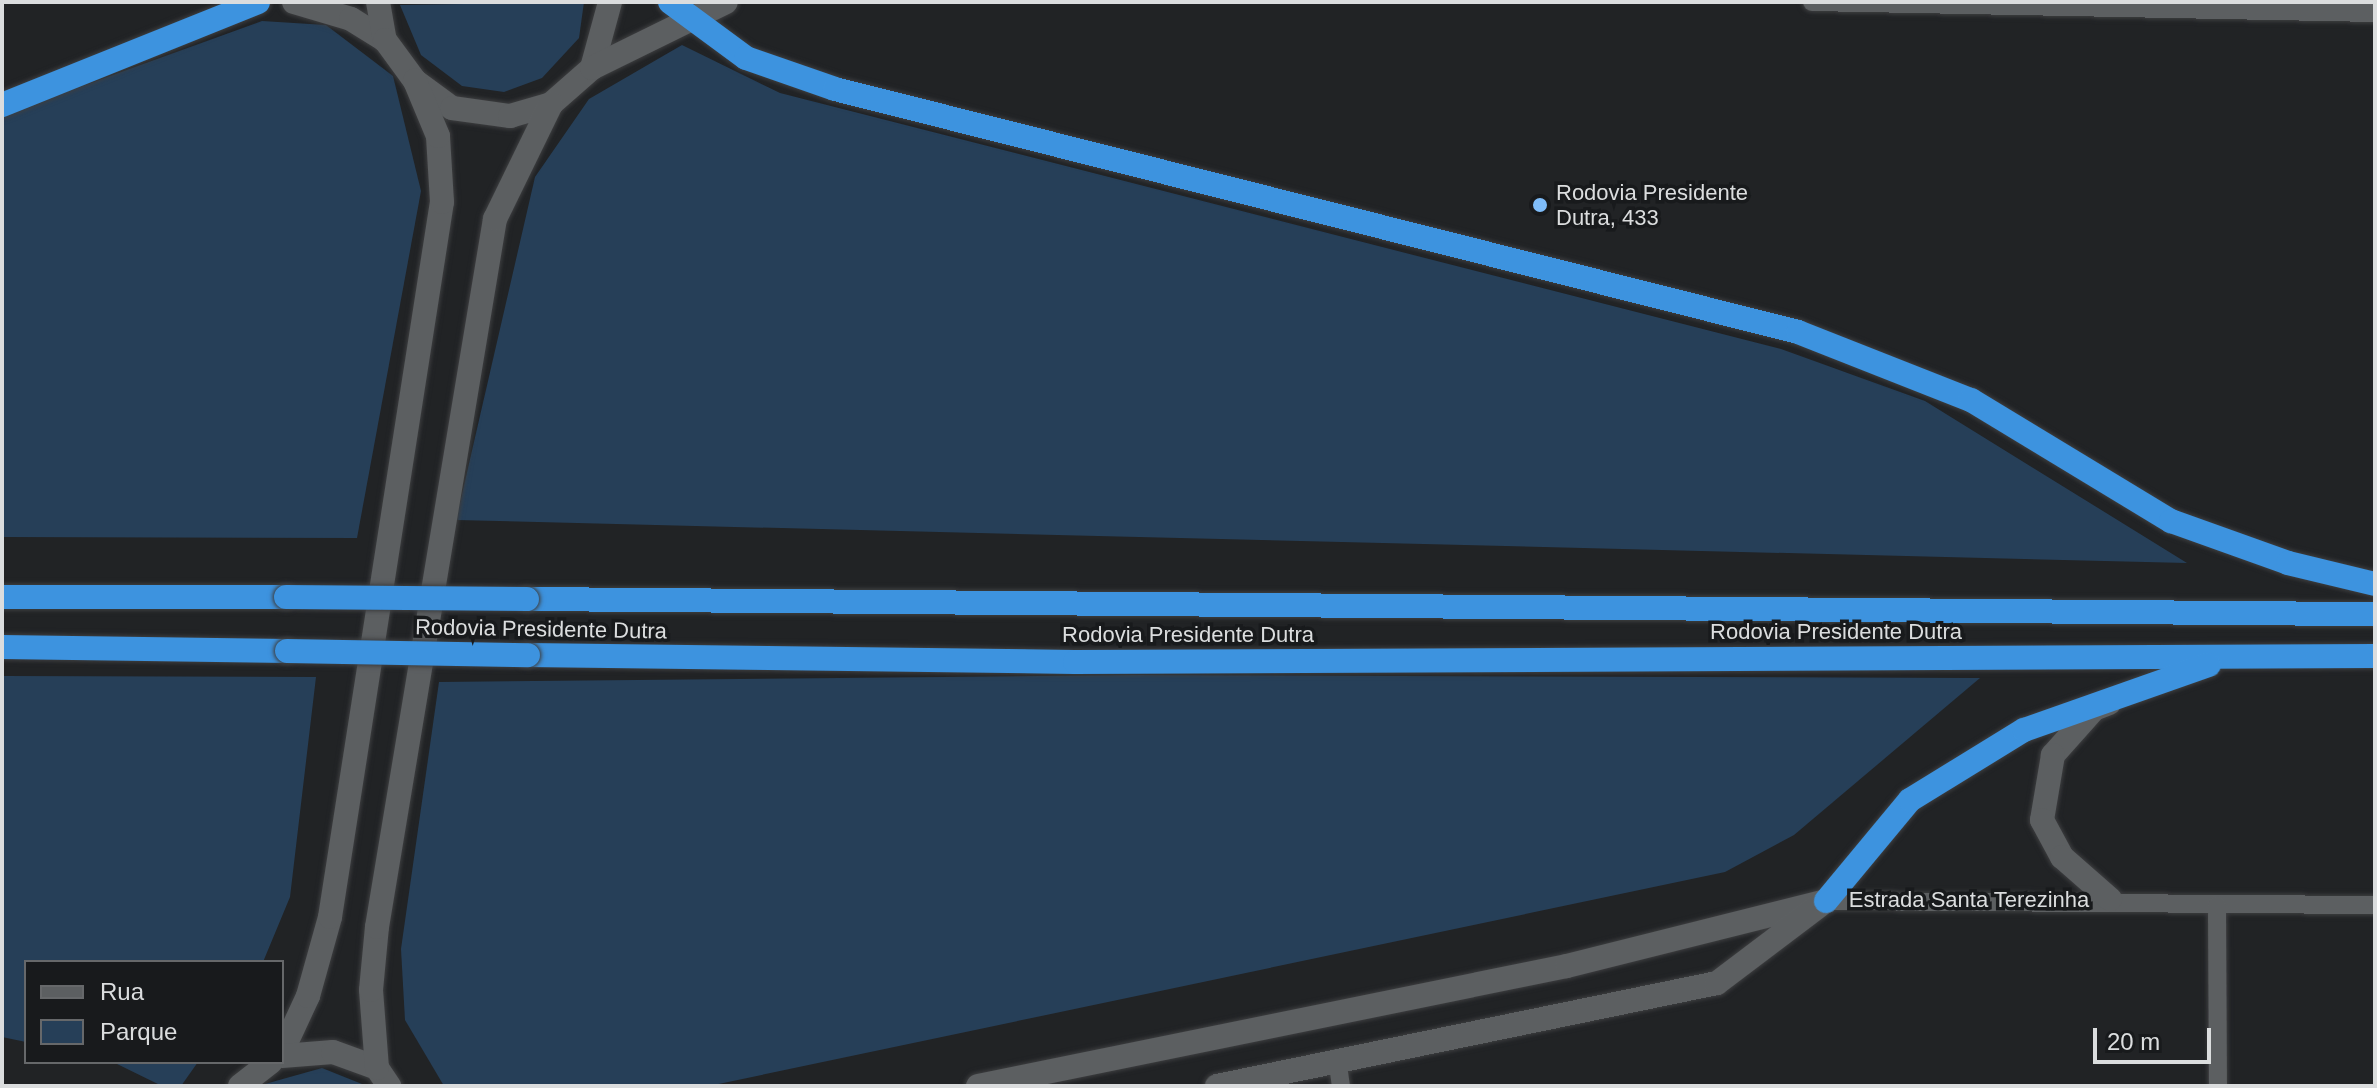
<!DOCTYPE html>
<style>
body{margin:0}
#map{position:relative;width:2377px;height:1088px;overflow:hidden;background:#212325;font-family:Helvetica,sans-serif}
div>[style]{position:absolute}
.green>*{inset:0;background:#263f58}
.roads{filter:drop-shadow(0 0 2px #3d3e40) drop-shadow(0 0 2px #3d3e40)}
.service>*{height:18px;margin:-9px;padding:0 9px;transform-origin:9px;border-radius:9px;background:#5c5f61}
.minor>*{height:24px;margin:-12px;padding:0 12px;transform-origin:12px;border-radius:12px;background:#5c5f61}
.tertiary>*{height:24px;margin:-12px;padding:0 12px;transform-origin:12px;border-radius:12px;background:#5c5f61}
.motorway>*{height:24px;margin:-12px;padding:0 12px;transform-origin:12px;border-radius:12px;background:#3d93df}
.bridges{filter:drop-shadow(0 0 2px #3d3e40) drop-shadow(0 0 2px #3d3e40)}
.motorway-bridge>*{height:24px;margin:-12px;padding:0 12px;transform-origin:12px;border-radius:12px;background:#3d93df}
.dots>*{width:22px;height:22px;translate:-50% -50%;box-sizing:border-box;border:4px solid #181a1c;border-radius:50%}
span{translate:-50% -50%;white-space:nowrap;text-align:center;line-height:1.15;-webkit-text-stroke:7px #181a1c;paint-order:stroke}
.poi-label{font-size:22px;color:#dbddde}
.left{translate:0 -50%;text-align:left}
.street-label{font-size:22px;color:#dbddde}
.frame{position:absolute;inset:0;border:4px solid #dbddde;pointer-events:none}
.legend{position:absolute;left:24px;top:960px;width:260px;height:104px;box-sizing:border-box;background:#181a1c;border:2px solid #66686a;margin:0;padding:10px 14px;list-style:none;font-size:24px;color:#dbddde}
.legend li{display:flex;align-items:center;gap:16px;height:40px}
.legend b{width:40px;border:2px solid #66686a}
.scale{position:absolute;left:2093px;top:1028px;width:118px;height:36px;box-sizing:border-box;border:4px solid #dbddde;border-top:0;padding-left:10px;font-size:24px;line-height:28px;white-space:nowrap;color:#dbddde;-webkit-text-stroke:6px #181a1c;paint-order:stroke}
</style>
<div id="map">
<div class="green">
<i style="clip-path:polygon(584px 2px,579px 38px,542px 78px,504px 92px,462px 86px,421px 55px,400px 5px)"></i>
<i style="clip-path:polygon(262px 21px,326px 25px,393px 76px,421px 191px,357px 538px,2px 537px,2px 115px)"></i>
<i style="clip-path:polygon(682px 45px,780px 93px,1781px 349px,1925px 401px,2187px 563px,456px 520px,535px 177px,589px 99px)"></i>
<i style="clip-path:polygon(1134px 675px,1980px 678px,1794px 835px,1725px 872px,709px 1086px,444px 1086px,405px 1020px,401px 949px,439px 682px)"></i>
<i style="clip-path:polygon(2px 676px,316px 677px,290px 897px,263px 962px,26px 962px,26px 1042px,2px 1037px)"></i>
<i style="clip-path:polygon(113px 1062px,198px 1062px,181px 1086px,162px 1086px)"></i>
<i style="clip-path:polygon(322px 1068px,367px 1086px,264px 1086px,265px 1084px)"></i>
</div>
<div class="roads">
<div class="service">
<i style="left:1812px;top:2px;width:563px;rotate:1.12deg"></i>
<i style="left:1826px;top:901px;width:549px;rotate:0.42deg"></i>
<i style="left:2217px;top:905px;width:181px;rotate:89.7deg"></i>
<i style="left:1337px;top:1058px;width:28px;rotate:82deg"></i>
</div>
<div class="minor">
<i style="left:2109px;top:703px;width:16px;rotate:158deg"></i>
<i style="left:2094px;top:709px;width:62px;rotate:131.7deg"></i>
<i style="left:2053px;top:755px;width:66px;rotate:99.6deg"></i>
<i style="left:2042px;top:820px;width:42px;rotate:61.6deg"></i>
<i style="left:2062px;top:857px;width:64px;rotate:41.2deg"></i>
<i style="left:978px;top:1086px;width:601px;rotate:-11.52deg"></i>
<i style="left:1567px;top:966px;width:267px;rotate:-14.1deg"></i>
<i style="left:1217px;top:1086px;width:510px;rotate:-11.64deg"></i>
<i style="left:1717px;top:983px;width:129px;rotate:-37.1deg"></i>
</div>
<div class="tertiary">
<i style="left:294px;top:2px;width:59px;rotate:16.6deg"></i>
<i style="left:351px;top:19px;width:40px;rotate:32deg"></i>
<i style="left:378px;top:2px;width:39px;rotate:80deg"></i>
<i style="left:385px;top:40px;width:51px;rotate:53.8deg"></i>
<i style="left:415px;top:81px;width:46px;rotate:36.1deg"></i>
<i style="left:452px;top:108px;width:59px;rotate:7.9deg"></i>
<i style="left:510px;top:116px;width:43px;rotate:-16.3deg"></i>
<i style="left:551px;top:104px;width:55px;rotate:-41.3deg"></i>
<i style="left:592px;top:68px;width:68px;rotate:-74.7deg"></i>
<i style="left:592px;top:68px;width:149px;rotate:-26.2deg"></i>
<i style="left:282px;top:1052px;width:62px;rotate:-65.1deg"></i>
<i style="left:308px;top:996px;width:82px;rotate:-74.4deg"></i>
<i style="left:330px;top:917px;width:724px;rotate:-81.1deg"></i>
<i style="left:442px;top:202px;width:66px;rotate:-93.5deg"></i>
<i style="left:438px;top:136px;width:60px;rotate:-112.7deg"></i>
<i style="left:282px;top:1056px;width:51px;rotate:-4.5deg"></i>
<i style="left:333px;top:1052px;width:47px;rotate:20deg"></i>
<i style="left:377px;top:1068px;width:22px;rotate:56deg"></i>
<i style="left:377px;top:1068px;width:78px;rotate:-94.4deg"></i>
<i style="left:371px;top:990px;width:63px;rotate:-84.6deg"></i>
<i style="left:377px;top:927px;width:718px;rotate:-80.54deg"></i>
<i style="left:495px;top:219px;width:128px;rotate:-64deg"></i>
<i style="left:240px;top:1086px;width:39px;rotate:-38deg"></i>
</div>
<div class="motorway">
<i style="left:670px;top:2px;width:94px;rotate:36.4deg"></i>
<i style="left:746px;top:58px;width:94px;rotate:19.2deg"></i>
<i style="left:835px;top:89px;width:993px;rotate:14.16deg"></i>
<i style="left:1798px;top:332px;width:186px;rotate:21.5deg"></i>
<i style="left:1971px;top:400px;width:234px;rotate:31.2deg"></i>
<i style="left:2171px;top:521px;width:124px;rotate:19.7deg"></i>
<i style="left:2288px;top:563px;width:89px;rotate:13.6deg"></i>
<i style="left:2px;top:105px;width:276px;rotate:-21.9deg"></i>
<i style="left:2px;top:597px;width:284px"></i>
<i style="left:527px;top:599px;width:1848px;rotate:0.47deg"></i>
<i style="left:2px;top:647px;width:285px;rotate:0.8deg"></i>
<i style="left:528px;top:655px;width:547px;rotate:0.73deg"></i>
<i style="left:1075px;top:662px;width:1300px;rotate:-0.26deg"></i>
<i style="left:1826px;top:901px;width:131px;rotate:-50.3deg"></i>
<i style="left:1910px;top:800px;width:134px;rotate:-31.6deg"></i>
<i style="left:2024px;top:730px;width:196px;rotate:-19.4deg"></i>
</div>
</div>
<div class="bridges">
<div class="motorway-bridge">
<i style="left:286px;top:597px;width:241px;rotate:0.5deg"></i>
<i style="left:287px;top:651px;width:241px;rotate:1deg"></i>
</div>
</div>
<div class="dots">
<i style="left:1540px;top:205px;background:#7fbdfa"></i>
</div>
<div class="poi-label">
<span class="left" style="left:1556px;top:205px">Rodovia Presidente<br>Dutra, 433</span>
</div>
<div class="street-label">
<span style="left:541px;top:629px;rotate:1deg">Rodovia Presidente Dutra</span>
<span style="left:1836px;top:632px">Rodovia Presidente Dutra</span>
<span style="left:1188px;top:635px">Rodovia Presidente Dutra</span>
<span style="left:1969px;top:900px">Estrada Santa Terezinha</span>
</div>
<div class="frame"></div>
<ul class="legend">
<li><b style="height:10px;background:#5c5f61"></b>Rua</li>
<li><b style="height:22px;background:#263f58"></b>Parque</li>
</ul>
<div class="scale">20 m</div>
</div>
